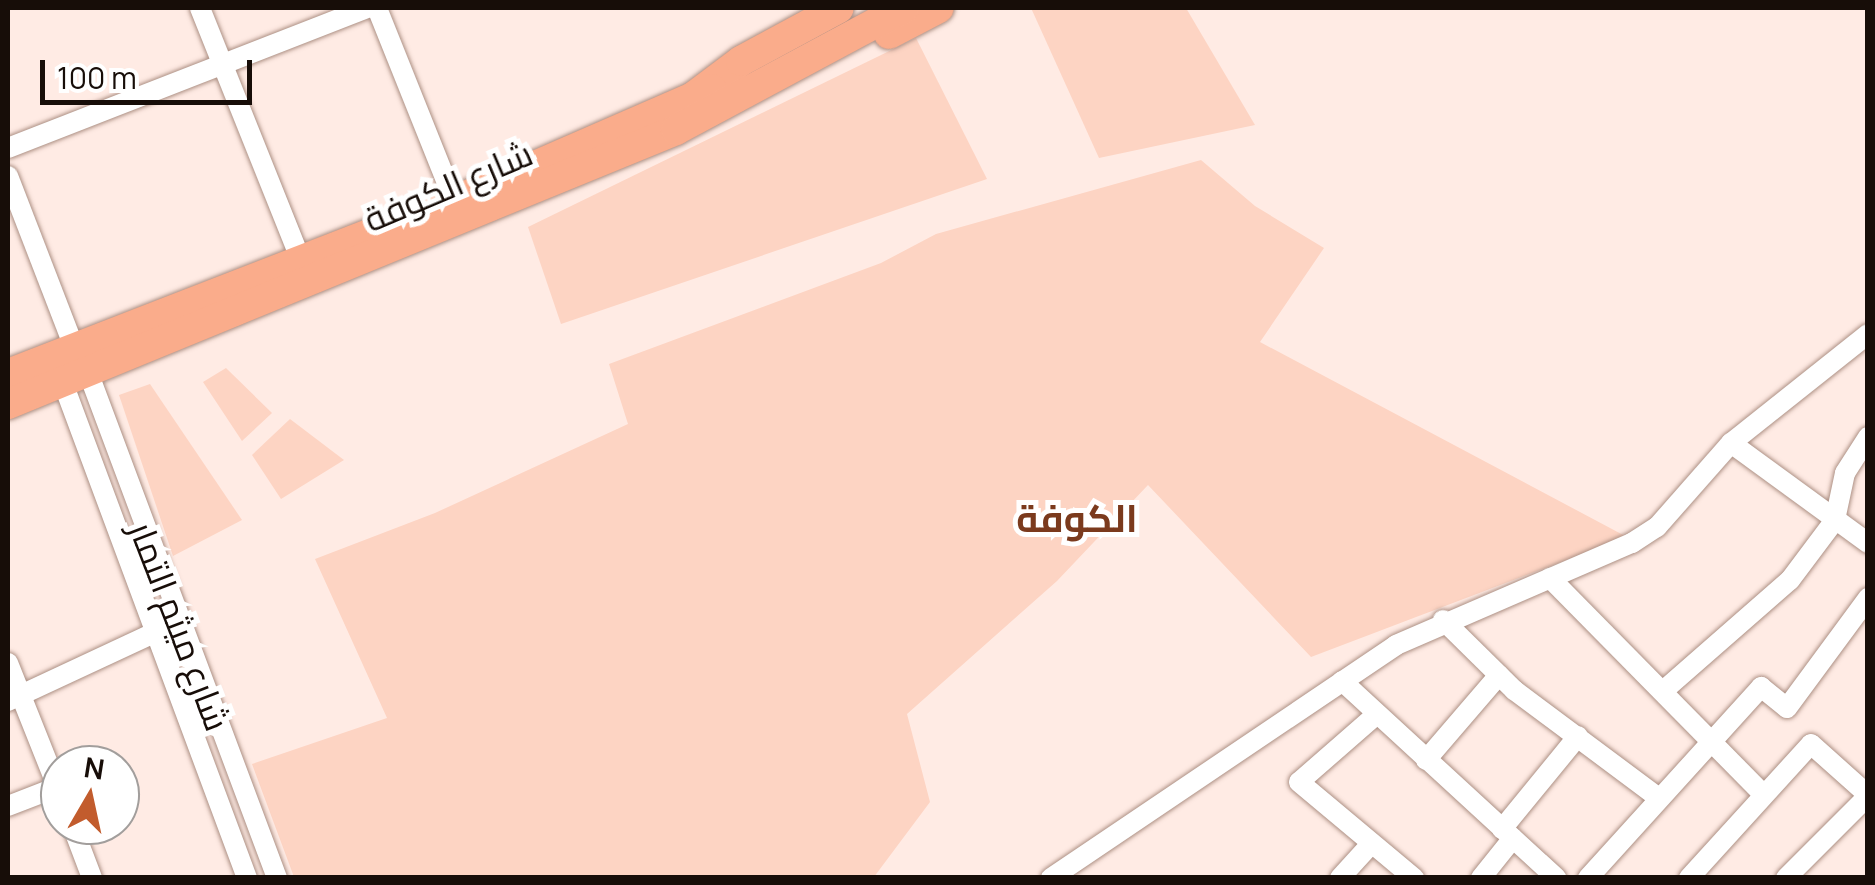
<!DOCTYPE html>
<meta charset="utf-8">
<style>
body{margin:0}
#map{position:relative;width:1875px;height:885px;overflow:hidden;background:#ffebe4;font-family:Manrope,Cairo,sans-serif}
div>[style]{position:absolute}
.green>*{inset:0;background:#fdd4c3}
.roads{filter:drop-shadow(0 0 2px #ad9084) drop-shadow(0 0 2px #ad9084)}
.minor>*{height:20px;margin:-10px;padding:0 10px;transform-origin:10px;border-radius:10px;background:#fff}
.highway>*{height:30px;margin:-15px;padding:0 15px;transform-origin:15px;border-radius:15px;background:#faac8b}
span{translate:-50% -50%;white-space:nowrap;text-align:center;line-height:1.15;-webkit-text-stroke:10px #fff;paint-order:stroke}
.street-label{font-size:35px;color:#170d08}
.neighbourhood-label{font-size:38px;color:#7b3a1d;font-weight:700}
.frame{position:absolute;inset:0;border:10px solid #170d08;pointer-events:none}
.north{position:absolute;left:40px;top:745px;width:100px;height:100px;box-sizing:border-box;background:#fff;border:2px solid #a29e9c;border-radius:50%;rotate:9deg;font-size:28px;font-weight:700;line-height:40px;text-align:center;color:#170d08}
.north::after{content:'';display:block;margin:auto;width:35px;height:45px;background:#c25c2d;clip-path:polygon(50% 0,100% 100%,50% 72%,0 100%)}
.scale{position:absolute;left:40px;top:60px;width:212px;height:45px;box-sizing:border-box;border:5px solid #170d08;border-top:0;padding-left:12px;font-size:30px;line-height:35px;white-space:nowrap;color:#170d08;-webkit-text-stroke:8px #fff;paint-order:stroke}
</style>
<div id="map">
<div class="green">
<i style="clip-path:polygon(1031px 8px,1186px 8px,1255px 125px,1099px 158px)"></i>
<i style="clip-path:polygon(916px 38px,987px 179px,561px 324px,528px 227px)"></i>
<i style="clip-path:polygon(1201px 160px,1255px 206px,1324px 248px,1260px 342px,1627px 537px,1311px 657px,1148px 485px,1057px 581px,907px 714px,930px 802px,874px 877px,294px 877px,252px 764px,387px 718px,315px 559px,435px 513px,628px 424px,609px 364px,881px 263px,936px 234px)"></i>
<i style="clip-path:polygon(226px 368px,272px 413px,242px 441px,203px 382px)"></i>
<i style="clip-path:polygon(150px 384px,242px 520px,173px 556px,119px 395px)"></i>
<i style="clip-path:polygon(290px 419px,344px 460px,281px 499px,252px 455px)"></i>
</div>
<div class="roads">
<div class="minor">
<i style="left:200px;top:8px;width:271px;rotate:68.2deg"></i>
<i style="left:377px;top:8px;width:208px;rotate:68.2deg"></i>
<i style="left:8px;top:148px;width:386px;rotate:-21.3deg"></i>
<i style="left:8px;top:176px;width:183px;rotate:68.9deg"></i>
<i style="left:88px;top:372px;width:540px;rotate:69.52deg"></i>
<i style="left:63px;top:383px;width:528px;rotate:69.61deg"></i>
<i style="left:1731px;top:443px;width:170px;rotate:36.1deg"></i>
<i style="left:1550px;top:578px;width:302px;rotate:45.4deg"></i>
<i style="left:1443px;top:620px;width:100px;rotate:44.6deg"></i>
<i style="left:1514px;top:690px;width:181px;rotate:36.7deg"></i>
<i style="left:8px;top:663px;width:141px;rotate:68.3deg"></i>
<i style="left:1342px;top:681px;width:291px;rotate:42.6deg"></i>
<i style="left:1663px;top:691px;width:169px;rotate:-41.2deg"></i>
<i style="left:1790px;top:580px;width:75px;rotate:-53.1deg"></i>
<i style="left:1835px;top:520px;width:48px;rotate:-78deg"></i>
<i style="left:1845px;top:473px;width:43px;rotate:-57.4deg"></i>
<i style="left:8px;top:701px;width:163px;rotate:-25deg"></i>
<i style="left:1377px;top:714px;width:103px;rotate:138.9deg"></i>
<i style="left:1299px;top:782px;width:150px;rotate:39.9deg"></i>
<i style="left:1426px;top:760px;width:112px;rotate:-49.3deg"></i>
<i style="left:8px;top:806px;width:53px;rotate:-21.2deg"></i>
<i style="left:72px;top:825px;width:57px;rotate:69.3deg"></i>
<i style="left:1502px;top:829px;width:120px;rotate:-50.7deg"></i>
<i style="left:1051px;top:878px;width:416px;rotate:-34deg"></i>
<i style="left:1396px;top:645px;width:257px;rotate:-23.4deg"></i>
<i style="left:1632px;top:543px;width:30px;rotate:-33deg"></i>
<i style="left:1657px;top:527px;width:112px;rotate:-48.6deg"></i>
<i style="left:1731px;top:443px;width:175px;rotate:-38.5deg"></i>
<i style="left:1340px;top:878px;width:45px;rotate:-47.7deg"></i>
<i style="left:1481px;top:878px;width:51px;rotate:-51.3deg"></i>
<i style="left:1588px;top:878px;width:258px;rotate:-47.8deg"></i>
<i style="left:1761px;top:687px;width:33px;rotate:39deg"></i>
<i style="left:1787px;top:708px;width:137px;rotate:-53.6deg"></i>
<i style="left:1689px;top:878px;width:181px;rotate:-47.7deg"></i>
<i style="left:1811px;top:744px;width:76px;rotate:41.8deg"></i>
<i style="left:1786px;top:878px;width:116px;rotate:-45deg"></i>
</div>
<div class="highway">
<i style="left:889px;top:34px;width:56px;rotate:-27.5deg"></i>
<i style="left:693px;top:97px;width:60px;rotate:-36.9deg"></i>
<i style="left:741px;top:61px;width:111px;rotate:-28.4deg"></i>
<i style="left:8px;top:374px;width:478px;rotate:-21.2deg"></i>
<i style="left:454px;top:201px;width:281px;rotate:-23.5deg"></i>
<i style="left:8px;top:404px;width:722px;rotate:-22.3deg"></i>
<i style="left:676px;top:130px;width:259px;rotate:-28.2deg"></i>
</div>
</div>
<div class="street-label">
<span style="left:448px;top:186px;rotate:-23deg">شارع الكوفة</span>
<span style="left:180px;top:626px;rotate:69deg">شارع ميثم التمار</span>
</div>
<div class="neighbourhood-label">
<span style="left:1077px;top:518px">الكوفة</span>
</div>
<div class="frame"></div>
<div class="north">N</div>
<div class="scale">100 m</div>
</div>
